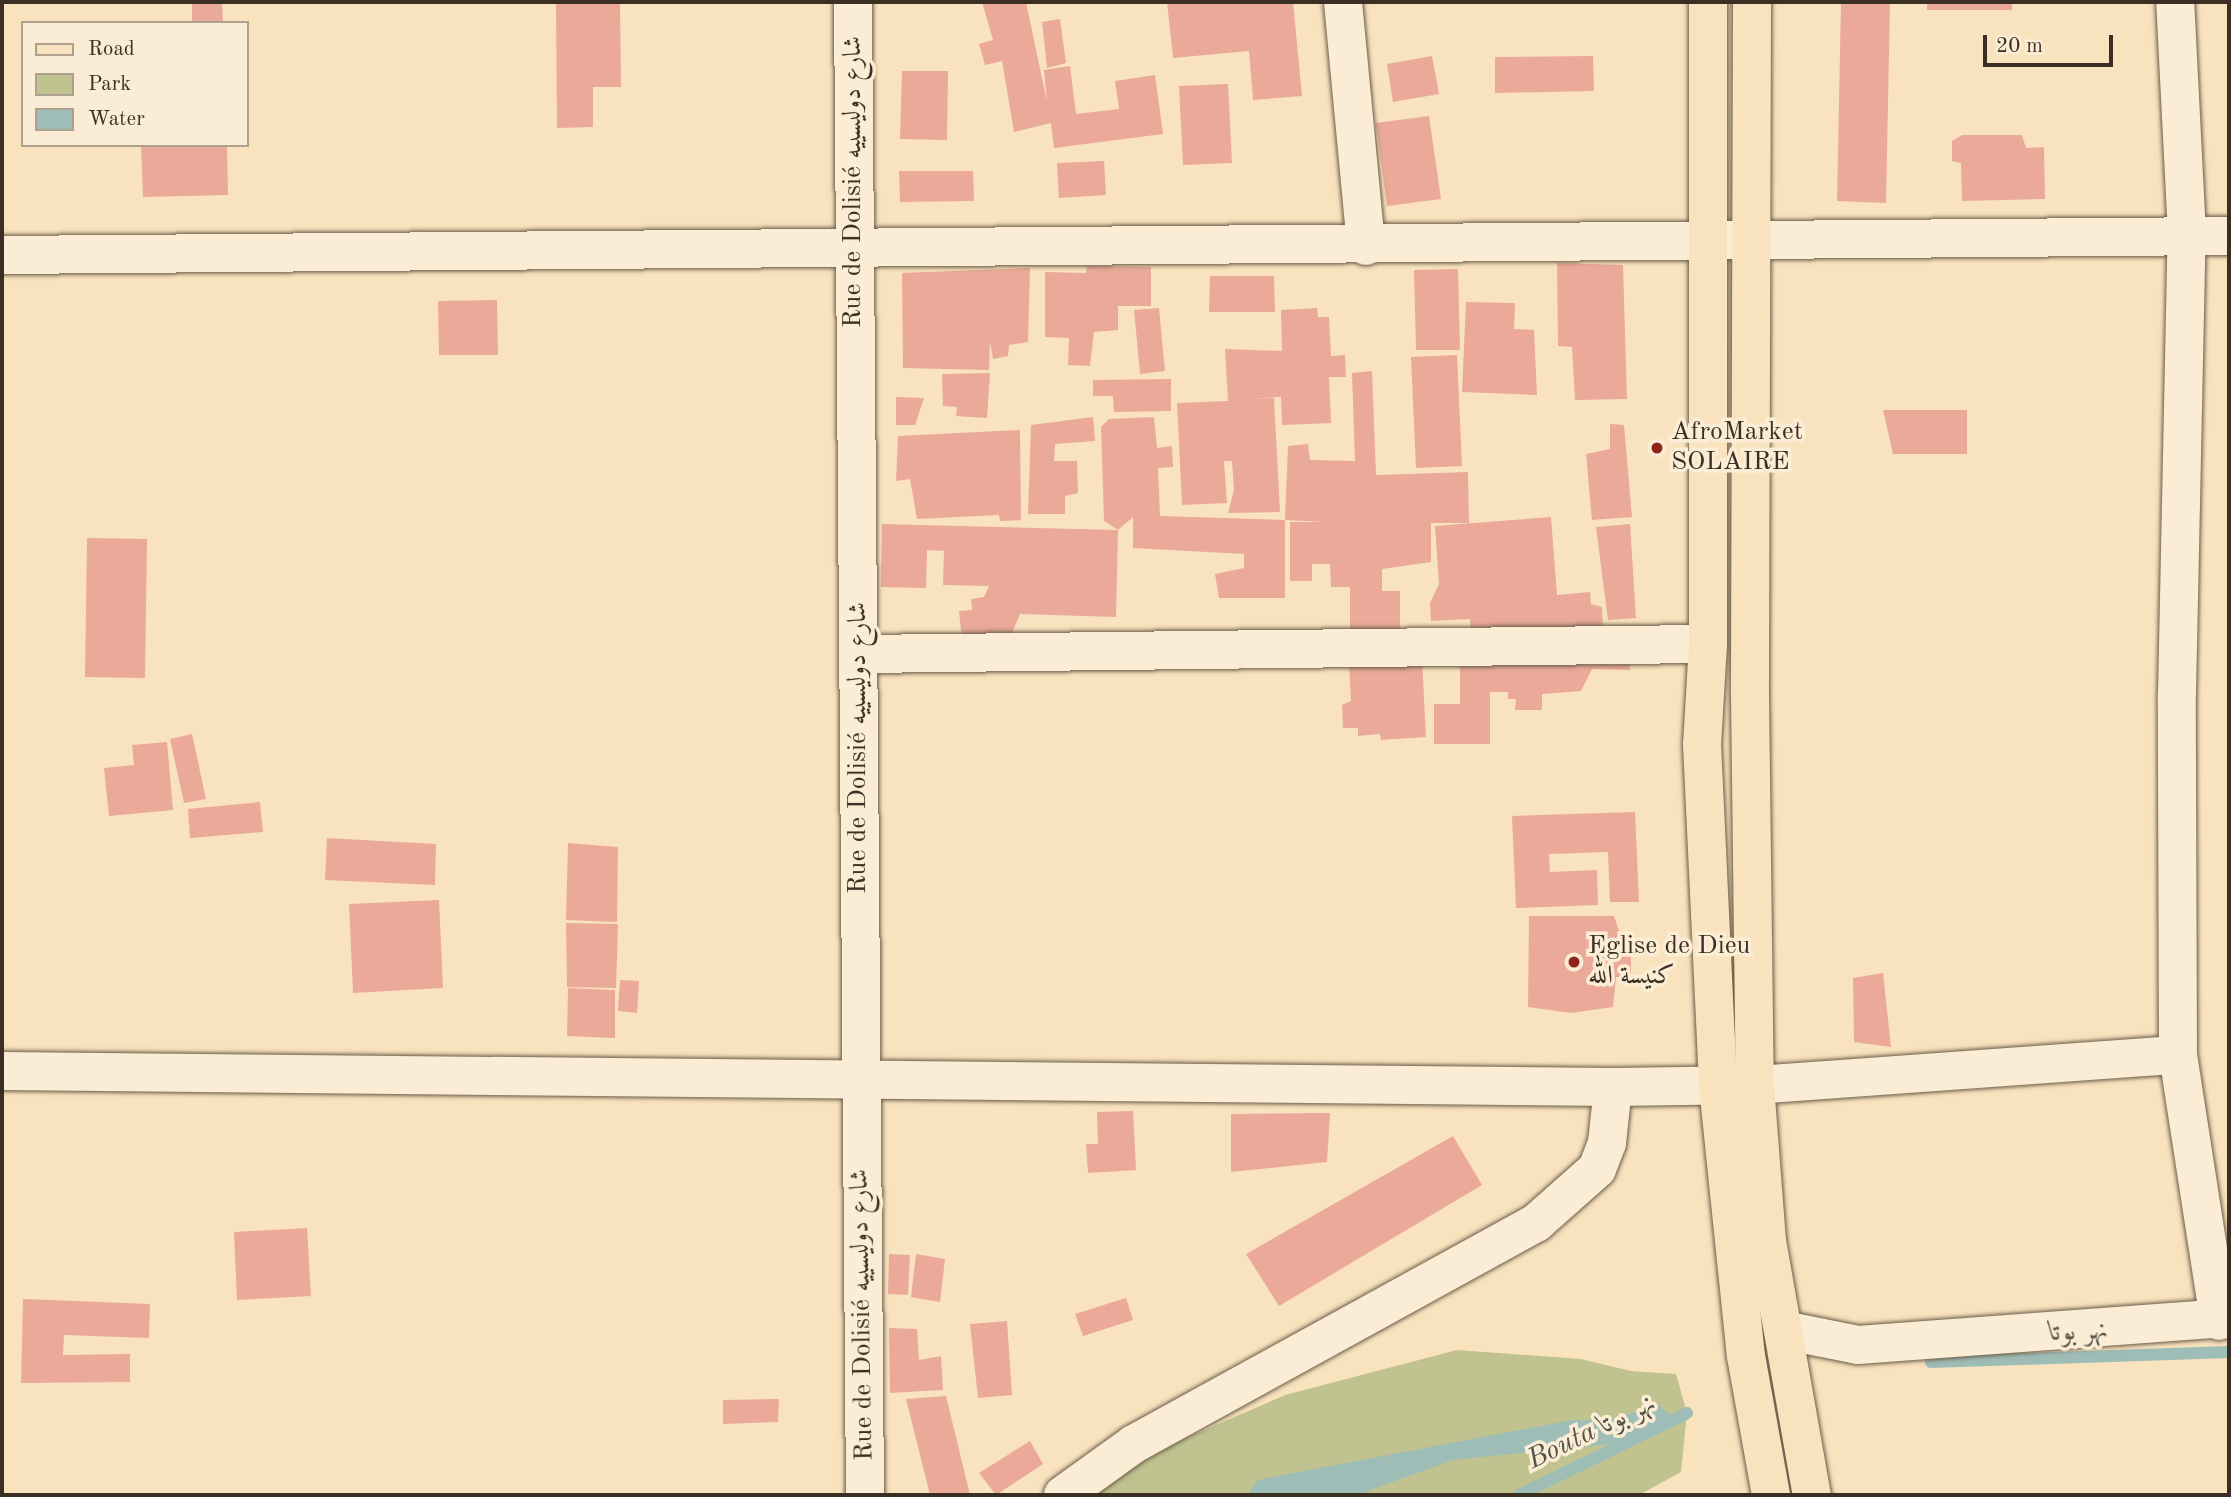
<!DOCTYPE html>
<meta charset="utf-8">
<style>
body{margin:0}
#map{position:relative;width:2231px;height:1497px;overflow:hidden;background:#f9e3be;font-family:"Old Standard TT",Amiri,serif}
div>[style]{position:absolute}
.green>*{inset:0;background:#c0c38f}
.water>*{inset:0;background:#9ebdb6}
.stream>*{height:12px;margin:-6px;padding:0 6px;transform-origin:6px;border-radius:6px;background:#9ebdb6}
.building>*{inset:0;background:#eaa999}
.roads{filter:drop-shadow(0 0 2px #6a5c49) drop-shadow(0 0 2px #6a5c49)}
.minor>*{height:38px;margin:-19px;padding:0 19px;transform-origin:19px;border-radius:19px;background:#fbedd5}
.primary>*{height:38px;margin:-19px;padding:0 19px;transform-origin:19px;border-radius:19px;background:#f9e3be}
.dots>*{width:19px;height:19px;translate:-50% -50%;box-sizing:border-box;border:4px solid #fbedd5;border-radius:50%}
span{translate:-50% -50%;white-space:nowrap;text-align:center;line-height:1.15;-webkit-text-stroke:7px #fbedd5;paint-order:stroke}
.street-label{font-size:26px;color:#3a2f22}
.poi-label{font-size:26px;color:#3a2f22}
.left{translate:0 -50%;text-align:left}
.water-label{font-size:28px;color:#535247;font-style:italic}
.frame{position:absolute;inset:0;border:4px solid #3a2f22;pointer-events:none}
.legend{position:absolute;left:21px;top:21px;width:228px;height:126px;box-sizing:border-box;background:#fbedd5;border:2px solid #aea18d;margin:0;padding:9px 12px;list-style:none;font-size:21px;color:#3a2f22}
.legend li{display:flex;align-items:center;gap:14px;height:35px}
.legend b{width:35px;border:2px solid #aea18d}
.scale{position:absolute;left:1983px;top:35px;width:130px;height:32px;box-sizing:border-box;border:4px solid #3a2f22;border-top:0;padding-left:9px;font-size:21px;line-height:24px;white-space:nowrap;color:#3a2f22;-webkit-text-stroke:5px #fbedd5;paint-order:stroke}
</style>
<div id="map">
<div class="green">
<i style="clip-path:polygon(1457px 1350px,1581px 1359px,1631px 1371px,1676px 1374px,1687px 1413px,1681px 1472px,1639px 1495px,1088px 1495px,1124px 1465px,1285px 1395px)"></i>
</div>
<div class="water">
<i style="clip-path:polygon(1659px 1405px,1679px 1423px,1620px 1443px,1453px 1460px,1357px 1495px,1248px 1495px,1257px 1480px,1572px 1420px,1609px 1420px)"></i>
</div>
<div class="stream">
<i style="left:1931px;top:1362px;width:298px;rotate:-1.9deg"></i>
<i style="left:1519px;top:1495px;width:187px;rotate:-26deg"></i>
</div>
<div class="building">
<i style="clip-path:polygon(192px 2px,222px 2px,223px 23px,192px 23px)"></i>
<i style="clip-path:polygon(556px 2px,620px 2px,621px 87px,593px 87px,593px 127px,557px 128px)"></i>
<i style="clip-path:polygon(982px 2px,1026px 2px,1047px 102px,1044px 70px,1070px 66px,1076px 114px,1119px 109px,1115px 81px,1155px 75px,1163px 134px,1054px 148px,1051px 123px,1014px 132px,1002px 61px,985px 65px,979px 44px,993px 40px)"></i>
<i style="clip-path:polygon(1167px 2px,1293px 2px,1302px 96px,1253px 100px,1249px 51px,1173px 58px)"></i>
<i style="clip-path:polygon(1841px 2px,1890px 2px,1886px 203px,1837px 201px)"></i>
<i style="clip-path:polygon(1927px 2px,2012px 2px,2012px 10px,1927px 10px)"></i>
<i style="clip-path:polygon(1060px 19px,1066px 63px,1047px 68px,1042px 22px)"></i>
<i style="clip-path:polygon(1432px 56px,1439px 94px,1393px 102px,1387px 64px)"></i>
<i style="clip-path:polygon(1593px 56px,1594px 91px,1495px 93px,1495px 57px)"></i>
<i style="clip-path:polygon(902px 71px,948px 71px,947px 140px,900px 139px)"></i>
<i style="clip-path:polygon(1228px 84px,1232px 163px,1183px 165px,1179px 86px)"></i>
<i style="clip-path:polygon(1429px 116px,1441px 199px,1387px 206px,1376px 123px)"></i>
<i style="clip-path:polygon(1962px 135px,2022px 135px,2026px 148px,2044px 147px,2045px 199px,1962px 201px,1961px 163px,1952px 161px,1952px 141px)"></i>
<i style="clip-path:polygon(141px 145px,227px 145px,228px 195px,143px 197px)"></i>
<i style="clip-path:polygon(1104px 161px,1106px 195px,1059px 198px,1057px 163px)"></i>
<i style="clip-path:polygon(899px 171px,973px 171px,974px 201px,900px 202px)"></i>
<i style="clip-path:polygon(1557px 263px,1623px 265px,1627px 399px,1575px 400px,1572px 347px,1558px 346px)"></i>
<i style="clip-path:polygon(1087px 266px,1151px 267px,1151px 306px,1118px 306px,1118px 330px,1094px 332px,1090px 366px,1068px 365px,1069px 338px,1045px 337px,1045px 272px,1086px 273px)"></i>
<i style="clip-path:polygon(1030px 268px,1028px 342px,1009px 345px,1008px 356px,993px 359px,990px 342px,989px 370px,903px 368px,902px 273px)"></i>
<i style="clip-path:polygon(1458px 269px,1460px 350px,1416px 350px,1414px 270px)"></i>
<i style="clip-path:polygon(1210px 276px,1274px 276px,1275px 312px,1209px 312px)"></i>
<i style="clip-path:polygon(497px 300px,498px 355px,439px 355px,438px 301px)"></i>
<i style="clip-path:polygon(1466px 302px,1515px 303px,1514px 329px,1534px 330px,1537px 395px,1462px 392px)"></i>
<i style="clip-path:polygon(1159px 308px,1165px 371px,1140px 374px,1134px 310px)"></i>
<i style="clip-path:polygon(1317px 308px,1318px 317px,1329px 317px,1331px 356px,1345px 355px,1346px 377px,1329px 377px,1331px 423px,1282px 425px,1281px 397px,1245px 399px,1274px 398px,1280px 512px,1228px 513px,1234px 490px,1232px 461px,1224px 461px,1227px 503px,1182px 505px,1177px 403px,1228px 401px,1225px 349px,1282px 351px,1281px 310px)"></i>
<i style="clip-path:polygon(1457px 355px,1462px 466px,1416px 468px,1411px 357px)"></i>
<i style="clip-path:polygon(1372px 371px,1376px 475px,1468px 472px,1469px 523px,1431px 523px,1431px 562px,1382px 569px,1382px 591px,1400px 591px,1400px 637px,1350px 637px,1350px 587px,1331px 587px,1330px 564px,1312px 564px,1312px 581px,1290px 581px,1290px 522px,1325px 522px,1285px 520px,1288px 446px,1308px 444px,1310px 460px,1355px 461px,1352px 373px)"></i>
<i style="clip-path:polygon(990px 373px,987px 418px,956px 416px,957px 407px,943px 406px,942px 374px)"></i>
<i style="clip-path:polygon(1171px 379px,1171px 411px,1114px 412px,1113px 396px,1093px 396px,1093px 380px)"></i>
<i style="clip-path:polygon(896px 397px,924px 398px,915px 425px,896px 425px)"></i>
<i style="clip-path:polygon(1883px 410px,1967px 410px,1967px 454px,1893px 454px)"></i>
<i style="clip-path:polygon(1093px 417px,1095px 441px,1055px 444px,1054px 461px,1077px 461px,1078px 493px,1065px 496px,1065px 514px,1028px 514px,1031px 425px)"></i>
<i style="clip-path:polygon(1154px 417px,1157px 448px,1172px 446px,1173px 467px,1158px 468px,1160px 516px,1285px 520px,1285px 598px,1219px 598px,1215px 574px,1244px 568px,1244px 554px,1133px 548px,1133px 517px,1118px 530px,1104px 521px,1101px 427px,1109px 419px)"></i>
<i style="clip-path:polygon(1610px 424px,1624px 425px,1632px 517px,1592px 520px,1586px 454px,1610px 449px)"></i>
<i style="clip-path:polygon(1020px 430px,1021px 520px,1000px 521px,999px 515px,917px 519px,910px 479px,896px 481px,898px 436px)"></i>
<i style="clip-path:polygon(1551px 517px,1557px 595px,1590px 592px,1591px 604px,1602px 607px,1603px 628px,1471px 635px,1470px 619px,1431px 621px,1430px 603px,1439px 584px,1435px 526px)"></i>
<i style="clip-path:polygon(882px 524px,1118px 530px,1116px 617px,1020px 614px,1011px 635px,962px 639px,959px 611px,972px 610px,971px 599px,984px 597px,989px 586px,943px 585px,944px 551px,927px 550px,926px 588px,881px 587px)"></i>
<i style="clip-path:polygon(1630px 524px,1636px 618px,1608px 620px,1596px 527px)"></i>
<i style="clip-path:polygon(87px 538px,147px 539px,145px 678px,85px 677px)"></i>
<i style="clip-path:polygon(1584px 657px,1584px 665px,1630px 664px,1630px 670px,1592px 669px,1581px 691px,1542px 694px,1542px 710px,1515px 710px,1516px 699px,1508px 699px,1508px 692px,1490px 692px,1490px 744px,1434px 744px,1434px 704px,1460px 704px,1460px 658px)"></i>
<i style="clip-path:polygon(1422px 659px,1426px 737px,1381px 740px,1380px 734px,1358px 736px,1358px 728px,1343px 728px,1342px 705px,1351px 701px,1349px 663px)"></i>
<i style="clip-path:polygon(192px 734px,206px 799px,184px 803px,170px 739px)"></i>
<i style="clip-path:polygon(167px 742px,173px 810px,109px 816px,104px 768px,134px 765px,132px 745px)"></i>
<i style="clip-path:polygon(260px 802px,263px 832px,190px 838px,188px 809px)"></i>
<i style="clip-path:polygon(1635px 812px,1639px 902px,1610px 902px,1608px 852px,1549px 854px,1550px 872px,1597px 870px,1598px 905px,1516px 908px,1512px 816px)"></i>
<i style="clip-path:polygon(327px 838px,436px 844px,435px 885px,325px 880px)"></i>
<i style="clip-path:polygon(568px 843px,618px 847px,617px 922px,566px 920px)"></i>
<i style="clip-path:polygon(439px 900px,443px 988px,353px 993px,349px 904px)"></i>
<i style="clip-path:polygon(1529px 916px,1614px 916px,1620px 934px,1631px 935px,1631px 977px,1616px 977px,1613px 1007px,1571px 1013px,1528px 1007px)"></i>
<i style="clip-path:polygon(566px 923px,618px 924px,616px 988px,567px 987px)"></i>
<i style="clip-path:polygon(1883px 973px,1891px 1047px,1854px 1042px,1853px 978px)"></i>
<i style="clip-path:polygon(620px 980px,639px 981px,637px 1013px,618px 1011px)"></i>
<i style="clip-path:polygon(568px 988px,615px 990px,615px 1038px,567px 1036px)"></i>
<i style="clip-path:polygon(1133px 1111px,1136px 1170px,1088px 1173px,1086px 1144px,1098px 1144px,1097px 1112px)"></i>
<i style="clip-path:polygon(1330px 1113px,1327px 1162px,1231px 1172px,1231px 1114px)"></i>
<i style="clip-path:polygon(1453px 1136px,1482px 1185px,1279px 1306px,1246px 1254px)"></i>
<i style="clip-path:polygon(307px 1228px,311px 1296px,237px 1300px,234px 1232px)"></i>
<i style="clip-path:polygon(889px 1254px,910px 1255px,908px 1295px,888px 1294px)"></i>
<i style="clip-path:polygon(916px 1254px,945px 1259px,940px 1302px,911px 1297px)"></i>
<i style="clip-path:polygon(1126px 1298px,1133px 1320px,1083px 1336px,1075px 1314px)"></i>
<i style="clip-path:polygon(23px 1299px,150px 1304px,149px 1338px,64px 1335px,63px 1355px,130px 1354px,130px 1382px,21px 1383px)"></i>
<i style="clip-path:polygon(1007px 1321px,1012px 1395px,978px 1398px,970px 1324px)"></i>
<i style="clip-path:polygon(889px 1328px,917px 1329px,919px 1360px,941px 1356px,943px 1390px,890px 1393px)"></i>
<i style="clip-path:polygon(946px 1396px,970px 1495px,930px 1495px,906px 1399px)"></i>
<i style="clip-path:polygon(779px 1399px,778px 1422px,723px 1424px,723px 1400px)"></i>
<i style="clip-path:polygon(1030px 1441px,1043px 1464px,996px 1495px,979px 1473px)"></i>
</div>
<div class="roads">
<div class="minor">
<i style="left:853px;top:2px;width:1493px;rotate:89.54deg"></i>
<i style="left:1343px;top:2px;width:245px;rotate:84.6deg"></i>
<i style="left:2px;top:255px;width:2227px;rotate:-0.49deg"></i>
<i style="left:860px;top:654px;width:848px;rotate:-0.68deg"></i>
<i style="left:2178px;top:1055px;width:269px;rotate:81.2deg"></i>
<i style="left:2px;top:1071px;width:1611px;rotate:0.57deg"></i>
<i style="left:1613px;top:1087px;width:142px;rotate:-0.8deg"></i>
<i style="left:1755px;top:1085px;width:424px;rotate:-4.1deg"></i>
<i style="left:2178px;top:1055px;width:361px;rotate:-90.2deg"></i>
<i style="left:2177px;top:694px;width:459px;rotate:-88.8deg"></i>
<i style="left:2187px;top:235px;width:233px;rotate:-92.9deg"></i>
<i style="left:1783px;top:1330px;width:76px;rotate:11.3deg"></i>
<i style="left:1858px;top:1345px;width:372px;rotate:-4.2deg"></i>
<i style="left:1063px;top:1495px;width:87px;rotate:-35.7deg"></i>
<i style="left:1134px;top:1444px;width:459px;rotate:-28.8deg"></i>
<i style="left:1536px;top:1223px;width:81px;rotate:-41.5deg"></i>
<i style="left:1597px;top:1169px;width:28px;rotate:-69deg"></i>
<i style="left:1607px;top:1143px;width:56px;rotate:-83.9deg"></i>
</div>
<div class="primary">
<i style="left:1708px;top:2px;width:642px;rotate:90deg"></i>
<i style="left:1708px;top:644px;width:100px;rotate:93.4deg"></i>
<i style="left:1702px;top:744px;width:342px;rotate:87.3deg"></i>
<i style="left:1718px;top:1086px;width:271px;rotate:84.1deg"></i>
<i style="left:1746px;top:1356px;width:141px;rotate:79.8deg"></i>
<i style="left:1752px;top:2px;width:693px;rotate:90.17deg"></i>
<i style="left:1750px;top:695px;width:390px;rotate:89.3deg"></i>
<i style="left:1755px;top:1085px;width:156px;rotate:85.6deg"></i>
<i style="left:1767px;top:1241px;width:258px;rotate:80deg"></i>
</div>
</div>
<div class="dots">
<i style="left:1657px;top:448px;background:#8f2418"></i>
<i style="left:1574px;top:962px;background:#8f2418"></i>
</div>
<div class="street-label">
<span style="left:854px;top:182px;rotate:-90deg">Rue de Dolisié شارع دوليسييه</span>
<span style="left:859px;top:748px;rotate:-90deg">Rue de Dolisié شارع دوليسييه</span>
<span style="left:863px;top:1315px;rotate:-91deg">Rue de Dolisié شارع دوليسييه</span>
</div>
<div class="poi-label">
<span class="left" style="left:1671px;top:448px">AfroMarket<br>SOLAIRE</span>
<span class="left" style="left:1588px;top:962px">Eglise de Dieu<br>كنيسة الله</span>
</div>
<div class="water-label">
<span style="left:2079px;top:1332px;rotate:-2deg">نهر بوتا</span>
<span style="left:1592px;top:1432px;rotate:-26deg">Bouta نهر بوتا</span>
</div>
<div class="frame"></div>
<ul class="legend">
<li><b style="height:9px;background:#f9e3be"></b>Road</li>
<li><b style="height:19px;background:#c0c38f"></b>Park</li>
<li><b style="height:19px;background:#9ebdb6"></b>Water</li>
</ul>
<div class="scale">20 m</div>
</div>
